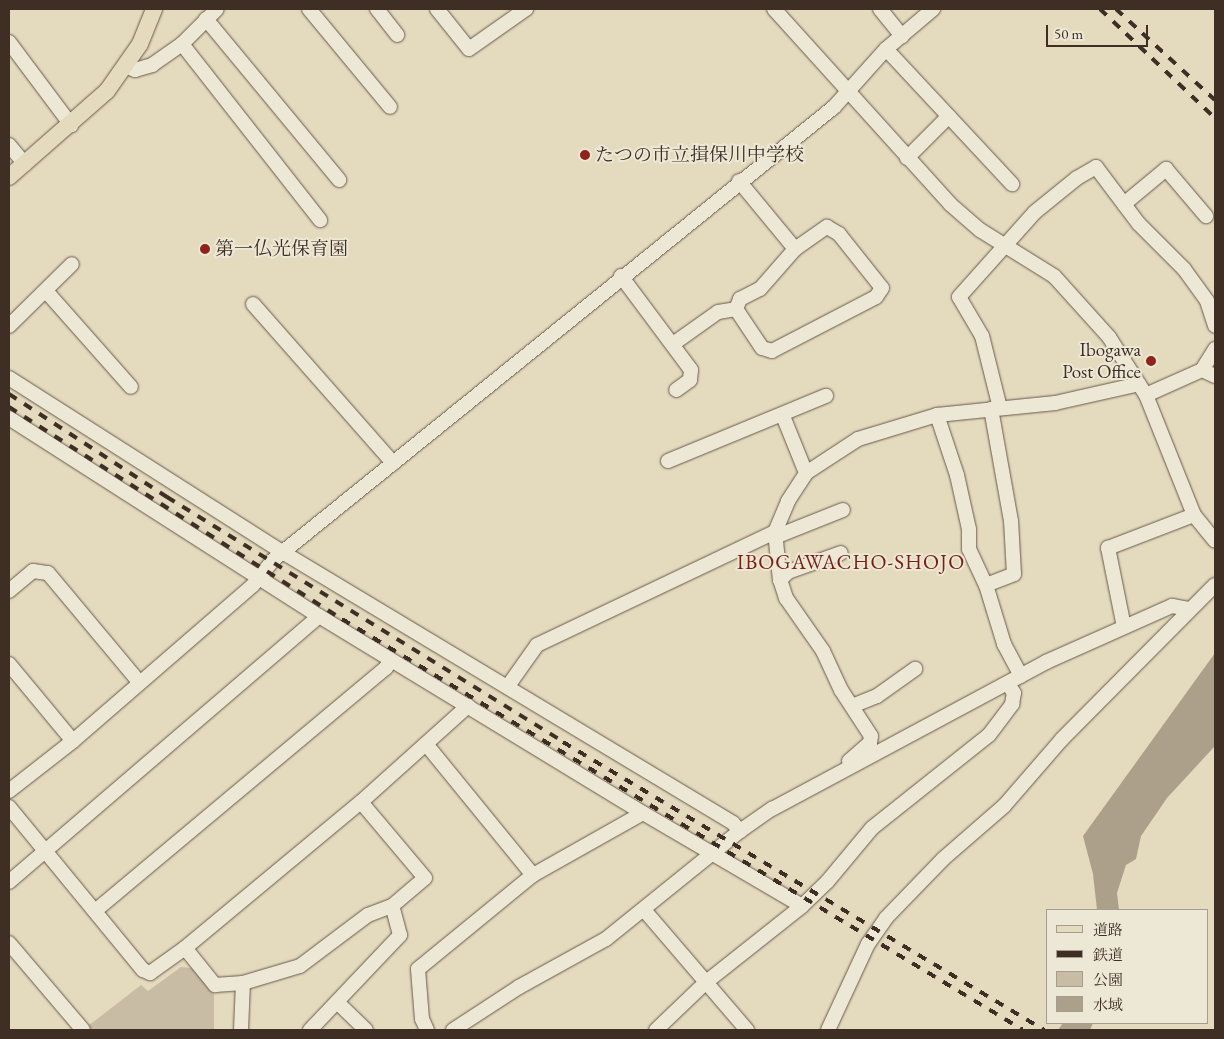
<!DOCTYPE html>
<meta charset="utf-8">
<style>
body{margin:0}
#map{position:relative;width:1224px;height:1039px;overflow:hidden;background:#e4dabe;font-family:"EB Garamond","Noto Serif JP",serif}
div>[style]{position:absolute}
.green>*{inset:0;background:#c8bda4}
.water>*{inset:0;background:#aca08a}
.roads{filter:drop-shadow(0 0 1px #68594a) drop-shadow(0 0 1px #68594a)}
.minor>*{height:14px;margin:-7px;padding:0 7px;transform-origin:7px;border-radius:7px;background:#ede7d5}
.major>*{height:16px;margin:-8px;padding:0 8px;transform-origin:8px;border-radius:8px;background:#e4dabe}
.rail>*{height:4px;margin-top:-2px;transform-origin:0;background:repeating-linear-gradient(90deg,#3e2e24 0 9px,transparent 0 18px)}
.dots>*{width:14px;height:14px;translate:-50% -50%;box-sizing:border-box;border:2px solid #ede7d5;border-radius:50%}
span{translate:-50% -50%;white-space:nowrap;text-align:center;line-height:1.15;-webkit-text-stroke:4px #ede7d5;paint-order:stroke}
.poi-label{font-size:19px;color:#3e2e24}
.left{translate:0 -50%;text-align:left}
.right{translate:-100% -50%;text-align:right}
.quarter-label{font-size:21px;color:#7a1f14;letter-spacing:1px}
.frame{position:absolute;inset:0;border:10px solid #3e2e24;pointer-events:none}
.legend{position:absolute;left:1046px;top:909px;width:162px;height:115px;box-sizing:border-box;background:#ede7d5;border:1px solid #a79d8e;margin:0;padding:6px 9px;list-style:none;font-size:15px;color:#3e2e24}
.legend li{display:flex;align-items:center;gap:10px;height:25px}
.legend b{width:25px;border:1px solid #a79d8e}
.scale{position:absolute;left:1046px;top:25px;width:102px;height:22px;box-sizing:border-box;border:2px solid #3e2e24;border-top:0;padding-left:6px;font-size:15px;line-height:18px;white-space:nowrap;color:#3e2e24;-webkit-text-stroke:4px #ede7d5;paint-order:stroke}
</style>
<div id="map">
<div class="green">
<i style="clip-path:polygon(181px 967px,192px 968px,214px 994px,214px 1030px,92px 1030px,88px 1026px,141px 985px,148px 991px)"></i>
</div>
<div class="water">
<i style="clip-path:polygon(1215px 653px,1215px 746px,1167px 798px,1141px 836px,1136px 859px,1126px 865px,1117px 893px,1119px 910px,1097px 910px,1093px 874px,1083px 836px)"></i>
<i style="clip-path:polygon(1063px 1023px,1093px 1023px,1090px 1030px,1058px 1030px)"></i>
</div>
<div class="roads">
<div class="minor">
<i style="left:309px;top:9px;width:127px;rotate:50.4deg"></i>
<i style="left:377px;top:9px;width:33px;rotate:52deg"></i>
<i style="left:437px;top:9px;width:51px;rotate:51.3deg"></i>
<i style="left:469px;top:49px;width:70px;rotate:-35.1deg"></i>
<i style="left:774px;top:9px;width:263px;rotate:47.9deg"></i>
<i style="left:950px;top:204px;width:40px;rotate:41deg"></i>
<i style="left:980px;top:230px;width:87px;rotate:31.9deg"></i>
<i style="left:1054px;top:276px;width:82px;rotate:48deg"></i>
<i style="left:1109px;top:337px;width:69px;rotate:57.5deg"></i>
<i style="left:1146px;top:395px;width:129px;rotate:68.2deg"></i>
<i style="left:1194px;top:515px;width:33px;rotate:51deg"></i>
<i style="left:880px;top:9px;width:35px;rotate:51deg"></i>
<i style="left:206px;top:19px;width:209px;rotate:50.4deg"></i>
<i style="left:9px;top:42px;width:104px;rotate:53.2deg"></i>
<i style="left:182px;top:44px;width:224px;rotate:51.9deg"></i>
<i style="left:886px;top:49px;width:185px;rotate:47deg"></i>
<i style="left:126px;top:66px;width:10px;rotate:24deg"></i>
<i style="left:135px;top:70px;width:18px;rotate:-16deg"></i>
<i style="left:152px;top:65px;width:37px;rotate:-35deg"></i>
<i style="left:182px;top:44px;width:49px;rotate:-45deg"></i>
<i style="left:9px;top:145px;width:25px;rotate:50deg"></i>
<i style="left:907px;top:158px;width:59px;rotate:-45deg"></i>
<i style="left:739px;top:181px;width:88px;rotate:50.5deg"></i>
<i style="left:1124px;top:204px;width:55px;rotate:-39.8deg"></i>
<i style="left:1166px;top:169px;width:62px;rotate:49.6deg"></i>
<i style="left:621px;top:276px;width:117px;rotate:53.3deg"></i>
<i style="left:691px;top:370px;width:10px;rotate:96deg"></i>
<i style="left:690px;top:380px;width:17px;rotate:144deg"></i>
<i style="left:46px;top:291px;width:128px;rotate:48.5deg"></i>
<i style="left:253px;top:304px;width:212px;rotate:48.6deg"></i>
<i style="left:9px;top:326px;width:88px;rotate:-44.5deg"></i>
<i style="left:673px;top:344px;width:55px;rotate:-35.4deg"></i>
<i style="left:718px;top:312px;width:18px;rotate:-9deg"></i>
<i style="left:736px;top:309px;width:11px;rotate:-68deg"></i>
<i style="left:740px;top:299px;width:22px;rotate:-27deg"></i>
<i style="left:760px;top:289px;width:53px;rotate:-48.8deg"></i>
<i style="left:795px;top:249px;width:39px;rotate:-35deg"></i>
<i style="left:827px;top:227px;width:14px;rotate:30deg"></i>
<i style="left:839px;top:234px;width:69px;rotate:51.5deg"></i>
<i style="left:882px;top:288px;width:11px;rotate:124deg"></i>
<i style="left:876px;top:297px;width:117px;rotate:152.6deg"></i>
<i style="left:772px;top:351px;width:10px;rotate:-163deg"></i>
<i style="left:762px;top:348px;width:47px;rotate:-123.7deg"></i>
<i style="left:1202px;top:370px;width:25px;rotate:-58deg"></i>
<i style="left:9px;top:378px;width:326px;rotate:32.5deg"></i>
<i style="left:284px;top:553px;width:524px;rotate:31.02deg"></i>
<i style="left:733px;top:823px;width:11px;rotate:49deg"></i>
<i style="left:1146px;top:395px;width:61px;rotate:-24.1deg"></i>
<i style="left:1202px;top:370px;width:14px;rotate:25deg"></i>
<i style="left:1000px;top:408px;width:74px;rotate:-104deg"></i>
<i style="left:982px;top:336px;width:45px;rotate:-120.5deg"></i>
<i style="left:959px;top:297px;width:114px;rotate:-48.2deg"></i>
<i style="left:1035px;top:212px;width:54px;rotate:-39deg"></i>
<i style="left:1077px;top:178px;width:22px;rotate:-30deg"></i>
<i style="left:1096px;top:167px;width:71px;rotate:53deg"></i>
<i style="left:1139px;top:224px;width:64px;rotate:45deg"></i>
<i style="left:1184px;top:269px;width:39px;rotate:54deg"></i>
<i style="left:1207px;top:301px;width:26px;rotate:72deg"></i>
<i style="left:937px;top:415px;width:63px;rotate:71.6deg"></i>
<i style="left:957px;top:475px;width:55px;rotate:77.5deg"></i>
<i style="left:969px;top:529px;width:20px;rotate:90deg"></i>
<i style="left:969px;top:549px;width:40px;rotate:65deg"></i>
<i style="left:986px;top:585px;width:62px;rotate:73deg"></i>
<i style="left:1004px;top:644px;width:36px;rotate:62deg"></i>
<i style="left:783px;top:416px;width:61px;rotate:68deg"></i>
<i style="left:9px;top:418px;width:368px;rotate:32.6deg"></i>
<i style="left:319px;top:616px;width:379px;rotate:31.3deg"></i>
<i style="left:643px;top:813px;width:184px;rotate:30.3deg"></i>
<i style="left:668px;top:461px;width:171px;rotate:-22.4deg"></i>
<i style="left:775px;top:537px;width:73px;rotate:-21.7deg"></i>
<i style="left:780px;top:580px;width:11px;rotate:-45deg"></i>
<i style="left:788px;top:572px;width:56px;rotate:-19.7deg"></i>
<i style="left:986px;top:585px;width:30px;rotate:-21deg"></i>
<i style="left:1014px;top:574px;width:53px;rotate:-93.2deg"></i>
<i style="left:1011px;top:521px;width:114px;rotate:-100.1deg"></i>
<i style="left:9px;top:591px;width:31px;rotate:-40deg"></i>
<i style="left:33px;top:571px;width:15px;rotate:8deg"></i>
<i style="left:48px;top:573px;width:142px;rotate:50.1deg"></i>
<i style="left:1124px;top:627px;width:81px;rotate:-101.4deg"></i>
<i style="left:1108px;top:548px;width:92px;rotate:-21deg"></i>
<i style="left:9px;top:664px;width:100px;rotate:50.3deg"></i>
<i style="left:508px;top:686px;width:50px;rotate:-54.7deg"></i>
<i style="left:537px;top:645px;width:263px;rotate:-25.4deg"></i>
<i style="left:852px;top:706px;width:27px;rotate:-22deg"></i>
<i style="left:877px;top:696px;width:47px;rotate:-35.4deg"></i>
<i style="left:426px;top:744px;width:169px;rotate:50.8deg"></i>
<i style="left:849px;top:761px;width:28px;rotate:-41deg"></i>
<i style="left:870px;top:743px;width:7px;rotate:-82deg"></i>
<i style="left:871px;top:736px;width:55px;rotate:-123.1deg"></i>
<i style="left:841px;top:690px;width:43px;rotate:-114.8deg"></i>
<i style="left:823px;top:651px;width:65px;rotate:-124.9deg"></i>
<i style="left:786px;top:598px;width:19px;rotate:-108deg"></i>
<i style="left:780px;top:580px;width:48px;rotate:-95.9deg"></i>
<i style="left:775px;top:532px;width:34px;rotate:-67deg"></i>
<i style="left:788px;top:501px;width:33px;rotate:-57deg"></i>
<i style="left:806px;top:473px;width:62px;rotate:-33.2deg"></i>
<i style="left:858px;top:439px;width:83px;rotate:-16.9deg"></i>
<i style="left:937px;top:415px;width:119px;rotate:-5.8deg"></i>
<i style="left:1055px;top:403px;width:86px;rotate:-12.7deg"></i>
<i style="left:9px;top:791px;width:81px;rotate:-38deg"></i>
<i style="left:73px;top:741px;width:238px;rotate:-40.9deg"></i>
<i style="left:253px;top:585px;width:32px;rotate:-51deg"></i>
<i style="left:273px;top:560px;width:721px;rotate:-38.92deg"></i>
<i style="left:834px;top:107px;width:78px;rotate:-48.1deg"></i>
<i style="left:886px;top:49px;width:62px;rotate:-40.4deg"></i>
<i style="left:9px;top:807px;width:211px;rotate:50.6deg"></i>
<i style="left:143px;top:970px;width:8px;rotate:23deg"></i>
<i style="left:150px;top:973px;width:43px;rotate:-35.5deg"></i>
<i style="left:185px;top:948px;width:229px;rotate:-39.7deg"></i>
<i style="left:361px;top:802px;width:144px;rotate:-41.9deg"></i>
<i style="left:9px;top:882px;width:408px;rotate:-40.6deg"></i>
<i style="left:95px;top:911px;width:379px;rotate:-39.9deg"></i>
<i style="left:386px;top:668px;width:9px;rotate:-63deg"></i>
<i style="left:645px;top:911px;width:157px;rotate:49.4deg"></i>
<i style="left:9px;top:943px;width:114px;rotate:49.6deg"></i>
<i style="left:185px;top:948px;width:48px;rotate:51deg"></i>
<i style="left:215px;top:985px;width:28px;rotate:-4deg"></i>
<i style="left:243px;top:983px;width:59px;rotate:-16.6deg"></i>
<i style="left:300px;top:966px;width:85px;rotate:-36.9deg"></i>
<i style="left:368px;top:915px;width:26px;rotate:-21deg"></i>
<i style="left:392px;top:906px;width:43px;rotate:-40.3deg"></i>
<i style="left:425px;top:878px;width:99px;rotate:-130.1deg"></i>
<i style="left:337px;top:1002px;width:40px;rotate:44deg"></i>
<i style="left:241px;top:1030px;width:47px;rotate:-87.6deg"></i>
<i style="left:310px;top:1030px;width:131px;rotate:-46.5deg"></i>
<i style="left:400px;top:935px;width:30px;rotate:-105deg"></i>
<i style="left:427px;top:1030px;width:12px;rotate:-114deg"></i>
<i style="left:422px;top:1019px;width:50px;rotate:-94.6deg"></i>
<i style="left:418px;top:969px;width:149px;rotate:-39.3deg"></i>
<i style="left:533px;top:875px;width:126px;rotate:-29.4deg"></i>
<i style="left:453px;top:1030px;width:79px;rotate:-33.1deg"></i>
<i style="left:519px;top:987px;width:99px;rotate:-28.9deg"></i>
<i style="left:606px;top:939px;width:172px;rotate:-38.9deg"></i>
<i style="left:740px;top:831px;width:39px;rotate:-35deg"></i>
<i style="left:772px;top:809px;width:311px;rotate:-28.2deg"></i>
<i style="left:1046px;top:662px;width:138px;rotate:-24deg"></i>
<i style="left:1172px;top:606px;width:17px;rotate:10deg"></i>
<i style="left:656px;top:1030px;width:68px;rotate:-43.8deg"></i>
<i style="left:705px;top:983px;width:124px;rotate:-38.4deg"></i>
<i style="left:802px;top:906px;width:35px;rotate:-44deg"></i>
<i style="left:827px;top:882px;width:70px;rotate:-50.2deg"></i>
<i style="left:872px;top:828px;width:149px;rotate:-38.5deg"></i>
<i style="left:989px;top:735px;width:39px;rotate:-53deg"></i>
<i style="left:1012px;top:704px;width:11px;rotate:-80deg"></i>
<i style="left:1014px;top:693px;width:11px;rotate:-124deg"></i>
<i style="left:828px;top:1030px;width:95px;rotate:-65.1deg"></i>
<i style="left:868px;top:944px;width:32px;rotate:-55deg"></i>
<i style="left:886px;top:918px;width:82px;rotate:-46deg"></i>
<i style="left:943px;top:859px;width:81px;rotate:-41deg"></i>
<i style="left:1004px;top:806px;width:89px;rotate:-49.1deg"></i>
<i style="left:1062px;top:739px;width:217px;rotate:-45.2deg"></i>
</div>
<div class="major">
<i style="left:9px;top:177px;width:130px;rotate:-41.3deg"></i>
<i style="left:107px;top:91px;width:57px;rotate:-54.9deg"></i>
<i style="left:140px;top:44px;width:38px;rotate:-68deg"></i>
</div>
</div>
<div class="rail">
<i style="left:1100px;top:9px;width:158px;rotate:43.5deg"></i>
<i style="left:1116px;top:9px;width:134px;rotate:42.6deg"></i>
<i style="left:9px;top:394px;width:189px;rotate:33.1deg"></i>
<i style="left:167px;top:497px;width:466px;rotate:31.7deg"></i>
<i style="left:563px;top:742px;width:561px;rotate:30.91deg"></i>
<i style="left:9px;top:407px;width:395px;rotate:32.5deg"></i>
<i style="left:342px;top:619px;width:795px;rotate:31.11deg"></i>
</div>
<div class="dots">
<i style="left:585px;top:155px;background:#8f2418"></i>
<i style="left:205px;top:249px;background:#8f2418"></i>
<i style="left:1151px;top:361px;background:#8f2418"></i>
</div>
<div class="poi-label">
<span class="left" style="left:595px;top:155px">たつの市立揖保川中学校</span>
<span class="left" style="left:215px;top:249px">第一仏光保育園</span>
<span class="right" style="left:1141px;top:361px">Ibogawa<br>Post Office</span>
</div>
<div class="quarter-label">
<span style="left:851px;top:562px">IBOGAWACHO-SHOJO</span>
</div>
<div class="frame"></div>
<ul class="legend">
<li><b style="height:6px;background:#e4dabe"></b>道路</li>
<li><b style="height:6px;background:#3e2e24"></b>鉄道</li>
<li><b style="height:14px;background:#c8bda4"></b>公園</li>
<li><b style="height:14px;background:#aca08a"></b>水域</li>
</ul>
<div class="scale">50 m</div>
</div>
